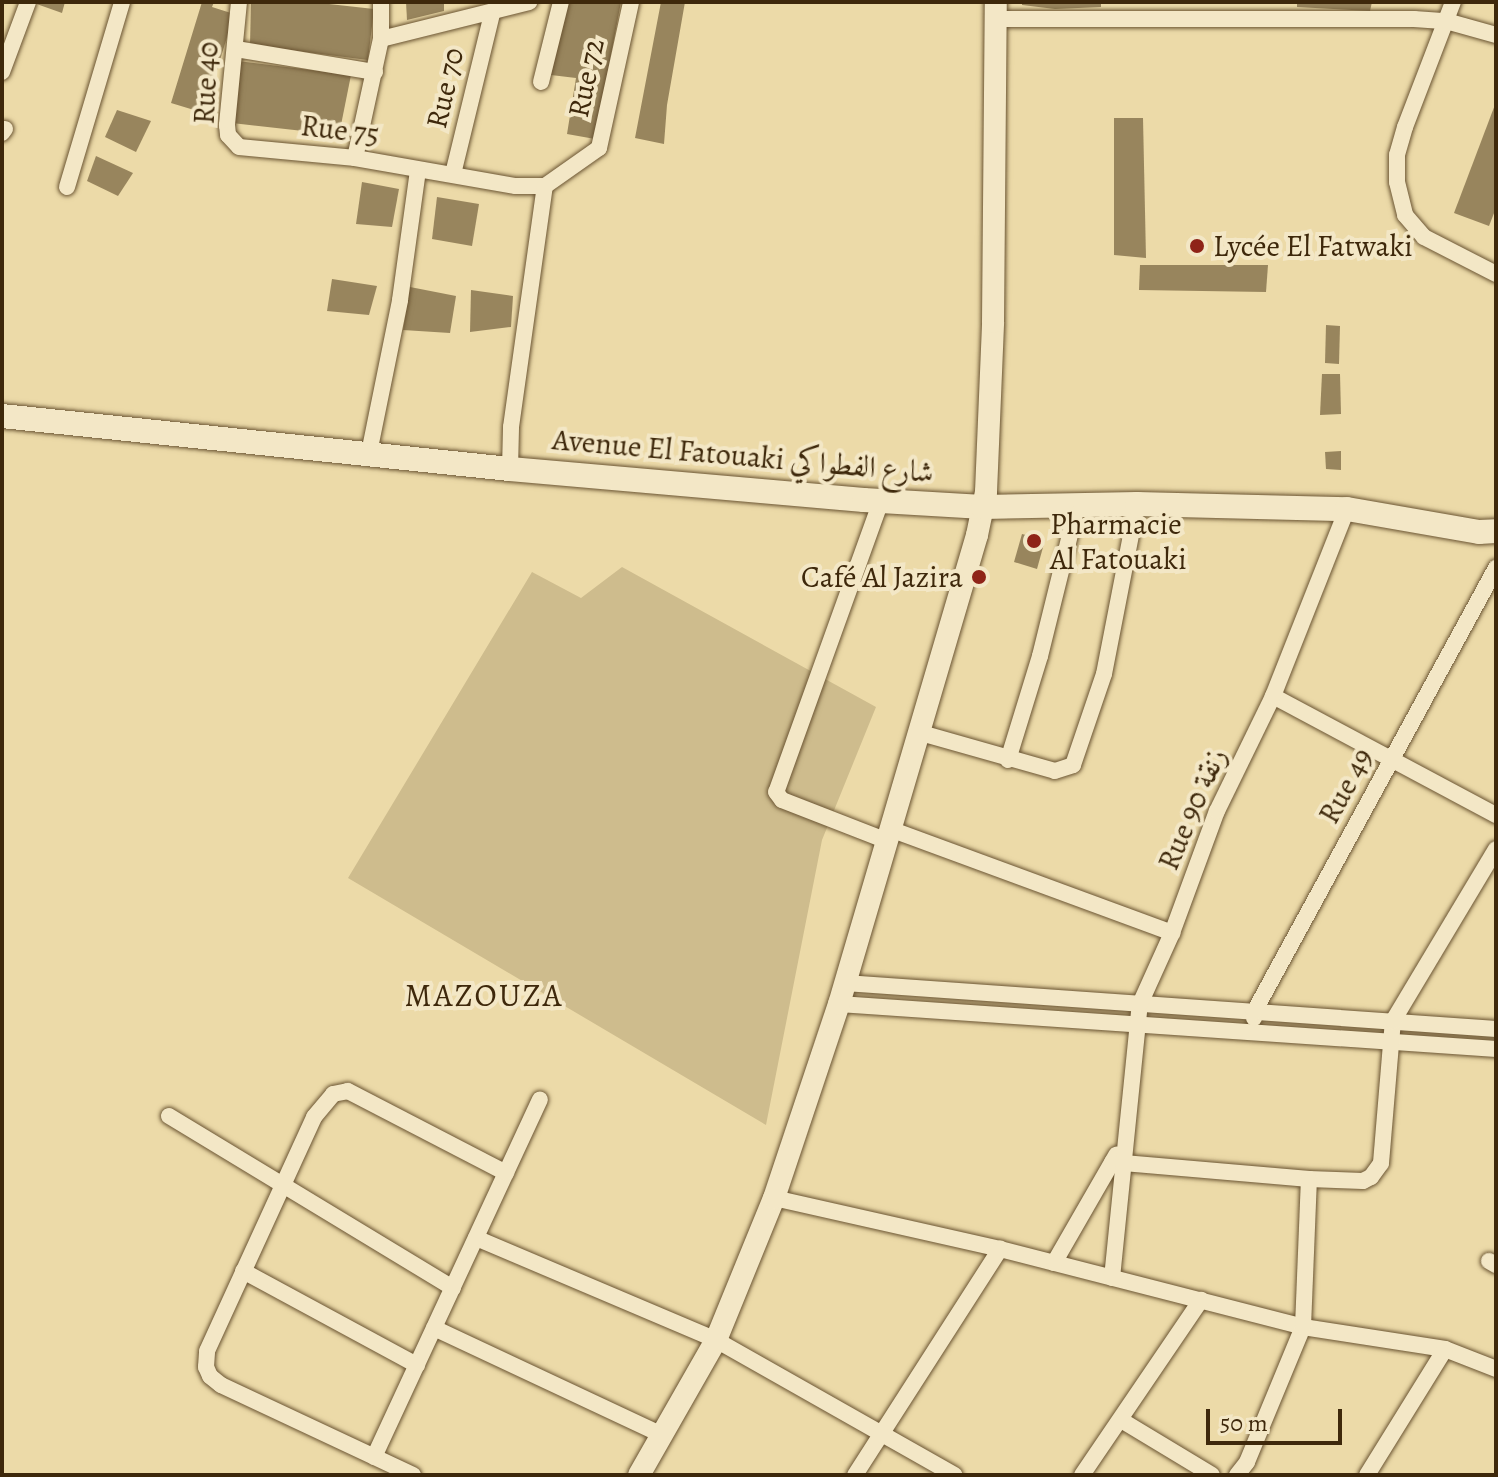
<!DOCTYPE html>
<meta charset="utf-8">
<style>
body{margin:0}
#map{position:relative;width:1498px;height:1477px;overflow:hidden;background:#ecdaa8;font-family:Alegreya,Amiri,serif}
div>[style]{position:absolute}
.green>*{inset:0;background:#cebc8d}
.building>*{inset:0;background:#98855d}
.roads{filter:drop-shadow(0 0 2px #6a5432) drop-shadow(0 0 2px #6a5432)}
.minor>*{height:16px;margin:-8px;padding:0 8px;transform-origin:8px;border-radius:8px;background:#f3e7c6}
.tertiary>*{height:22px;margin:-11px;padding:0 11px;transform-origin:11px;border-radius:11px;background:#f3e7c6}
.secondary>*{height:24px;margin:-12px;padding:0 12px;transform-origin:12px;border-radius:12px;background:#f3e7c6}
.dots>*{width:22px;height:22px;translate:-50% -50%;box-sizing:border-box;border:4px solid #f3e7c6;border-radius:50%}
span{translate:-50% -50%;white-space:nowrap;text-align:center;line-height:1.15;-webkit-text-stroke:8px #f3e7c6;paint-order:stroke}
.street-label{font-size:30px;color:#3e280b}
.poi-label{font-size:30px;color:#3e280b}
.left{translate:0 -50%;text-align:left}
.right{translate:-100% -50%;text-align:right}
.neighbourhood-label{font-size:32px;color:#3e280b;letter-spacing:2px}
.frame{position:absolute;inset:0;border:4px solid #3e280b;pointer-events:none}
.scale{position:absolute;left:1206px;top:1409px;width:136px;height:36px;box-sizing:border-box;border:4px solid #3e280b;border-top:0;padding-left:10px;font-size:24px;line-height:28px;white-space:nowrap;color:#3e280b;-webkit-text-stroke:6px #f3e7c6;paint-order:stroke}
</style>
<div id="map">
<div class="green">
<i style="clip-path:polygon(622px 567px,876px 707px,822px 840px,766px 1125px,348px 878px,532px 572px,581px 598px)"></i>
</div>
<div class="building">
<i style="clip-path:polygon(31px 2px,65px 2px,62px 13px)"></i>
<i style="clip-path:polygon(202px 2px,214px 2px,212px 7px,234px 14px,204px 113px,171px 103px)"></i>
<i style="clip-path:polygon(251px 2px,311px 2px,374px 9px,368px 60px,250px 45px)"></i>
<i style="clip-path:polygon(406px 2px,444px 2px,444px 11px,407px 20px)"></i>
<i style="clip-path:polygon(565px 2px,621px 2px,595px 139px,567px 134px,576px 78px,551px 75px)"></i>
<i style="clip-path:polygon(661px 2px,685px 2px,667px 105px,664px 144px,635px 138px)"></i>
<i style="clip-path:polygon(1022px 2px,1101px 2px,1101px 7px,1055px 9px,1022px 5px)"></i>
<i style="clip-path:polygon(1297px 2px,1372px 2px,1370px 11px,1297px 7px)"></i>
<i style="clip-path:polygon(238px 61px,351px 75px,339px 135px,232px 123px)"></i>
<i style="clip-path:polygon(1496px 102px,1496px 208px,1489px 226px,1454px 213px)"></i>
<i style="clip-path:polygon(117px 110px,151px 121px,136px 152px,105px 137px)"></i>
<i style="clip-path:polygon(1114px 118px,1143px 118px,1146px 258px,1114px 255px)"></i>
<i style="clip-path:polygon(96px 156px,133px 173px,118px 196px,87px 181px)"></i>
<i style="clip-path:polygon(362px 182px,399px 189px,392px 227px,356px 224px)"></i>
<i style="clip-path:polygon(437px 197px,479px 204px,472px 246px,432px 239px)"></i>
<i style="clip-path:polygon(1140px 265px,1268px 265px,1266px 292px,1139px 290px)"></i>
<i style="clip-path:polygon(332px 279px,377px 286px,369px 315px,327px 311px)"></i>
<i style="clip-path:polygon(410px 287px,456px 296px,450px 333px,403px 330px)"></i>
<i style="clip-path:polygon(471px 290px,513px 296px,511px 327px,470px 332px)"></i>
<i style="clip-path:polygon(1326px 325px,1340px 326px,1339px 364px,1325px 363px)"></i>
<i style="clip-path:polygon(1322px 374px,1340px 374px,1341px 414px,1320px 415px)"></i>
<i style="clip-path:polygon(1341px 451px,1341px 470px,1326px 469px,1325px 452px)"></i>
<i style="clip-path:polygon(1022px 534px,1045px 540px,1037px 569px,1014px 562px)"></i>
</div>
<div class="roads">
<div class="minor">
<i style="left:239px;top:2px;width:124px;rotate:95.6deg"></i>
<i style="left:227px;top:125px;width:10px;rotate:84deg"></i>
<i style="left:228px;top:135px;width:16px;rotate:47deg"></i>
<i style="left:239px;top:147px;width:117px;rotate:5.4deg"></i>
<i style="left:355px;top:158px;width:163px;rotate:9.9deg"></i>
<i style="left:516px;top:186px;width:29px"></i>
<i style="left:1453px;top:2px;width:134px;rotate:111deg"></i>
<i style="left:1405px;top:127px;width:29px;rotate:106deg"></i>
<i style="left:1397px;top:155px;width:27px;rotate:90deg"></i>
<i style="left:1397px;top:182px;width:34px;rotate:76deg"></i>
<i style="left:1405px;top:215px;width:29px;rotate:49deg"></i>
<i style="left:1424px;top:237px;width:81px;rotate:27.2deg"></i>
<i style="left:996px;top:19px;width:418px"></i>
<i style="left:1414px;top:19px;width:32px;rotate:4deg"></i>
<i style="left:1446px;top:21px;width:52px;rotate:15.6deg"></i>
<i style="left:381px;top:39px;width:153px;rotate:-14deg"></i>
<i style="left:236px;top:49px;width:141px;rotate:9.4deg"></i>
<i style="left:2px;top:72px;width:75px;rotate:-69.6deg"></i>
<i style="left:541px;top:82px;width:82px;rotate:-76deg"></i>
<i style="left:2px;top:133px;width:5px;rotate:-53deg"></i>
<i style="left:355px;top:158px;width:122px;rotate:-77.7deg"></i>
<i style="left:381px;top:39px;width:37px;rotate:-90deg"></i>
<i style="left:453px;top:174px;width:165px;rotate:-76.3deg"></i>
<i style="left:545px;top:186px;width:66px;rotate:-35.1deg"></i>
<i style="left:599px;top:148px;width:149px;rotate:-77.6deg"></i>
<i style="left:67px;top:187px;width:193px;rotate:-73.4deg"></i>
<i style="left:369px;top:453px;width:156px;rotate:-78.5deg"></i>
<i style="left:400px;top:300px;width:131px;rotate:-82.1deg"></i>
<i style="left:510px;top:469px;width:42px;rotate:-88.6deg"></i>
<i style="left:511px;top:427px;width:243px;rotate:-82deg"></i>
<i style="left:881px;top:501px;width:309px;rotate:109.8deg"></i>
<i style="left:776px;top:792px;width:10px;rotate:53deg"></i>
<i style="left:782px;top:800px;width:113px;rotate:21.3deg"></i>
<i style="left:1273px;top:696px;width:253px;rotate:28.1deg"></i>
<i style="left:921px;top:733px;width:139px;rotate:15.8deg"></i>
<i style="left:1055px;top:771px;width:19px;rotate:-18deg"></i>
<i style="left:1073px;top:765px;width:96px;rotate:-71.2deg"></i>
<i style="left:1104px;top:674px;width:173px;rotate:-79deg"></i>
<i style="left:1008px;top:760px;width:109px;rotate:-72.9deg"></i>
<i style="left:1040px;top:656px;width:154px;rotate:-76.1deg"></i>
<i style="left:890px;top:829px;width:301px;rotate:20.2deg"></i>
<i style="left:845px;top:983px;width:653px;rotate:4.04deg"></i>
<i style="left:839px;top:1004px;width:659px;rotate:3.92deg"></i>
<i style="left:1254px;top:1018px;width:6px;rotate:-90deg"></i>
<i style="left:1254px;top:1012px;width:506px;rotate:-61.41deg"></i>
<i style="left:169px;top:1116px;width:332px;rotate:31.2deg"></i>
<i style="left:1112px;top:1162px;width:198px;rotate:4.9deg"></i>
<i style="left:1309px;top:1179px;width:54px;rotate:2.1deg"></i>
<i style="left:1363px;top:1181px;width:9px;rotate:-27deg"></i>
<i style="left:1371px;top:1177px;width:17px;rotate:-54deg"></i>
<i style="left:1381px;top:1163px;width:143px;rotate:-85.2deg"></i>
<i style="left:1393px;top:1021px;width:200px;rotate:-59.1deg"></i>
<i style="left:774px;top:1198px;width:232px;rotate:12.7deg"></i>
<i style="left:1000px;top:1249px;width:313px;rotate:14.4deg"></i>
<i style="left:1303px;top:1327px;width:144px;rotate:8.8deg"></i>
<i style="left:1445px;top:1349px;width:55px;rotate:21.4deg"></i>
<i style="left:476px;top:1238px;width:261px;rotate:23deg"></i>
<i style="left:716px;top:1340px;width:274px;rotate:29.5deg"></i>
<i style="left:1489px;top:1261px;width:8px;rotate:30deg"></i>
<i style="left:1054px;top:1263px;width:125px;rotate:-60.1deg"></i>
<i style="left:243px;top:1271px;width:198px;rotate:28.4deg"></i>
<i style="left:1112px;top:1278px;width:275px;rotate:-84.2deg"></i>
<i style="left:1140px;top:1004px;width:78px;rotate:-65.7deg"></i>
<i style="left:1172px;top:933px;width:130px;rotate:-69.8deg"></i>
<i style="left:1217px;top:811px;width:128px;rotate:-64deg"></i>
<i style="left:1273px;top:696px;width:201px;rotate:-68.4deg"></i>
<i style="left:434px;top:1328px;width:252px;rotate:25.1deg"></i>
<i style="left:1121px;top:1420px;width:106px;rotate:31.1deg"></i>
<i style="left:374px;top:1457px;width:394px;rotate:-65.1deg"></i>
<i style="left:413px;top:1475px;width:212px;rotate:-154.9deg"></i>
<i style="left:221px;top:1385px;width:14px;rotate:-141deg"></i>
<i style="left:210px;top:1376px;width:10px;rotate:-114deg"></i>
<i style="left:206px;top:1367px;width:16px;rotate:-86deg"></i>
<i style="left:207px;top:1351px;width:257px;rotate:-65.4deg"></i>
<i style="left:314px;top:1117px;width:30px;rotate:-50deg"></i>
<i style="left:333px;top:1094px;width:15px;rotate:-11deg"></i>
<i style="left:348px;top:1091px;width:178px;rotate:27.4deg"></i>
<i style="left:855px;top:1475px;width:269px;rotate:-57.3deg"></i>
<i style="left:1082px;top:1475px;width:212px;rotate:-55.8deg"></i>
<i style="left:1237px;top:1475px;width:16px;rotate:-52deg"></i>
<i style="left:1247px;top:1462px;width:146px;rotate:-67.5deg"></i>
<i style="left:1303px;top:1327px;width:148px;rotate:-87.7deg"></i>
<i style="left:1367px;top:1475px;width:148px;rotate:-58.2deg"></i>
</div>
<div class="tertiary">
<i style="left:639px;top:1475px;width:155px;rotate:-60.3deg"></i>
<i style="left:716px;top:1340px;width:153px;rotate:-67.8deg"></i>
<i style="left:774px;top:1198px;width:205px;rotate:-71.5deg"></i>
<i style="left:839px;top:1004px;width:489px;rotate:-73.6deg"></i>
<i style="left:977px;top:535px;width:44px;rotate:-78.2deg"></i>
<i style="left:986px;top:492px;width:170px;rotate:-87.6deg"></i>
<i style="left:993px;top:322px;width:320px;rotate:-89.5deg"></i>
</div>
<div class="secondary">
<i style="left:2px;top:416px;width:511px;rotate:5.96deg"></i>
<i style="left:510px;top:469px;width:355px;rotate:5deg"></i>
<i style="left:864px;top:500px;width:119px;rotate:3.4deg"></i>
<i style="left:983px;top:507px;width:154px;rotate:-1.1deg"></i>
<i style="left:1137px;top:504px;width:210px;rotate:1.4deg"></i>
<i style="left:1347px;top:509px;width:134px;rotate:9.9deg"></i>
<i style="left:1479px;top:532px;width:17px;rotate:-3deg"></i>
</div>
</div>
<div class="dots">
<i style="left:1197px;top:246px;background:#8f2418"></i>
<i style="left:1034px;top:541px;background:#8f2418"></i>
<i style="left:979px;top:577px;background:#8f2418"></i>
</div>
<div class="street-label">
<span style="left:586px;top:78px;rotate:-78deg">Rue 72</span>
<span style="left:206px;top:83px;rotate:-87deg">Rue 40</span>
<span style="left:445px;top:88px;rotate:-77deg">Rue 70</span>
<span style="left:340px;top:130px;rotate:7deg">Rue 75</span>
<span style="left:743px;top:456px;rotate:5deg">Avenue El Fatouaki شارع الفطواكي</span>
<span style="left:1346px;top:786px;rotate:-61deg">Rue 49</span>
<span style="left:1192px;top:809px;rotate:-67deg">Rue 90 زنقة</span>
</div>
<div class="poi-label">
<span class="left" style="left:1213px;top:246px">Lycée El Fatwaki</span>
<span class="left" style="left:1050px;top:541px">Pharmacie<br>Al Fatouaki</span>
<span class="right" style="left:963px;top:577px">Café Al Jazira</span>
</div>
<div class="neighbourhood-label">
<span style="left:484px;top:995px">MAZOUZA</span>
</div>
<div class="frame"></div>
<div class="scale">50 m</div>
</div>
